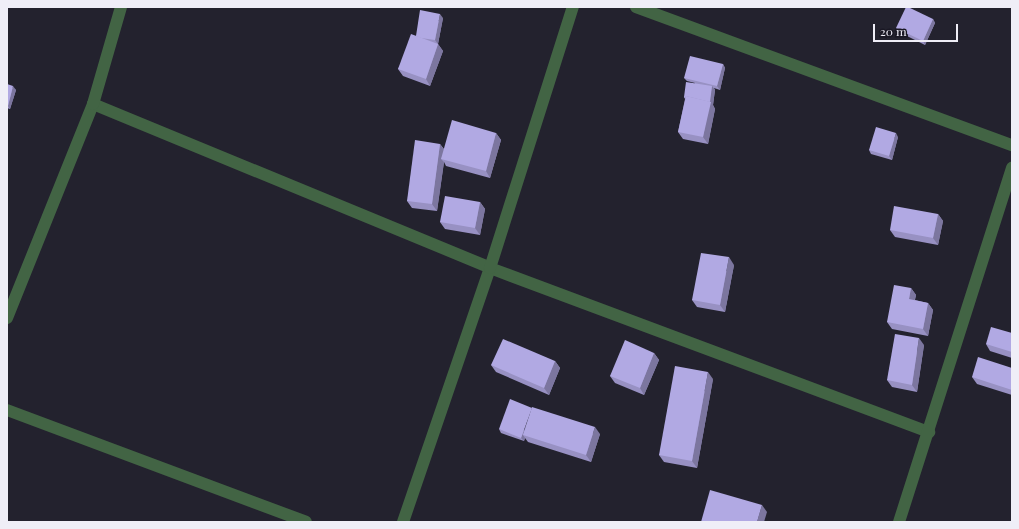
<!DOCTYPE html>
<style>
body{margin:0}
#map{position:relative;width:1019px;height:529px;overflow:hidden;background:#23222e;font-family:"Playfair Display",serif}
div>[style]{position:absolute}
.street>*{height:12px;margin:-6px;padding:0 6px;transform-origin:6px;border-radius:6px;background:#426444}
.wall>*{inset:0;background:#9891c3}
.shaded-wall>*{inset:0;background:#7c769f}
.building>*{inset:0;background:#b1a9e3}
span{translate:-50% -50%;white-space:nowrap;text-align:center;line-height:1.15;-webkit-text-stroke:4px #1a1824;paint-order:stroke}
.frame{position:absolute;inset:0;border:8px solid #efeef7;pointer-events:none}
.scale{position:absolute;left:873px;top:24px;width:85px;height:18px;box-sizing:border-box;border:2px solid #efeef7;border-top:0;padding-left:5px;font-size:12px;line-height:14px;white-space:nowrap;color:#efeef7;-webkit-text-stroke:3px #1a1824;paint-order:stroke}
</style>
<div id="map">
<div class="street">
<i style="left:636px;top:7px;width:401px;rotate:20.2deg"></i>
<i style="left:93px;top:104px;width:430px;rotate:22.4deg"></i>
<i style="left:490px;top:268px;width:469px;rotate:20.5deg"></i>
<i style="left:7px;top:318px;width:231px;rotate:-68.1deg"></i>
<i style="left:93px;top:104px;width:101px;rotate:-73.9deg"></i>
<i style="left:7px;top:410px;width:319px;rotate:20.5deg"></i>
<i style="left:403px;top:522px;width:268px;rotate:-71.1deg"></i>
<i style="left:490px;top:268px;width:274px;rotate:-72.4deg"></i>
<i style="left:899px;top:522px;width:372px;rotate:-72.3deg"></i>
</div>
<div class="wall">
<i style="clip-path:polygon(443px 18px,438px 44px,443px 51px,430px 86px,403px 76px,398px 69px,416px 36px)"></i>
<i style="clip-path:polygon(933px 19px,935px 23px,925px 45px,899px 32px,896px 28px)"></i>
<i style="clip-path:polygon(723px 64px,725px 68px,720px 90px,714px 88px,715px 90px,713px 105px,715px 109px,708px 144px,683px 139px,678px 132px,685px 99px,684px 97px,695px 83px,687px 81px,684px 78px)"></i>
<i style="clip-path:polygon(7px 84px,16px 90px,10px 109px,7px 108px)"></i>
<i style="clip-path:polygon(496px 133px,501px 140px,490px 178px,446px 166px,444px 162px,437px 211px,412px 208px,407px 201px,440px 144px,444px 149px)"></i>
<i style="clip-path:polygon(898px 137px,892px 160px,871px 154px,869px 150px)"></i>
<i style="clip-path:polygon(480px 202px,485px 209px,480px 235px,445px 229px,440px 222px)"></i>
<i style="clip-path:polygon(938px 214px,943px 221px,938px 245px,895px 237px,890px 230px)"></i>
<i style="clip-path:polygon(734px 265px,725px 312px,697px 307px,692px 300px)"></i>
<i style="clip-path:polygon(911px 288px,916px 295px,915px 300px,928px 303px,933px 310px,928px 336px,892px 329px,887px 322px)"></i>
<i style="clip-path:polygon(1012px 333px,1012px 358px,990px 351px,986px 344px)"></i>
<i style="clip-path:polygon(924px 345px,917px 392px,892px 387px,887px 380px)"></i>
<i style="clip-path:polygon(654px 353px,659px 360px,644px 395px,615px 383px,610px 376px)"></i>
<i style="clip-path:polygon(555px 361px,560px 368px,549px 395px,496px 372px,491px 365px)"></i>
<i style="clip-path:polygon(1012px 368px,1012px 395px,977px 384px,972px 377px)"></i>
<i style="clip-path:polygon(713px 379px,697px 468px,664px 462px,659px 455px)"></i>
<i style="clip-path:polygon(499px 429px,600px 434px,591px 462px,528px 442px,525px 438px,524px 441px,501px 433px)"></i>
</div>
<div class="shaded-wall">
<i style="clip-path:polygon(440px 14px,443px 18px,438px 44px,435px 40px)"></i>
<i style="clip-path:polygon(933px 19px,935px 23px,925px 45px,923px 41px)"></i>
<i style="clip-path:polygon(438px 44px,443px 51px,430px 86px,426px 79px)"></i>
<i style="clip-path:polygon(723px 64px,725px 68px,720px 90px,717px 86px)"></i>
<i style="clip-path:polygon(13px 86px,16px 90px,10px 109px,8px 106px)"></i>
<i style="clip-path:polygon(712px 86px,715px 90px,713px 105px,715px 109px,708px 144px,703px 137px)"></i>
<i style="clip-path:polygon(496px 133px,501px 140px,490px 178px,486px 171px)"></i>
<i style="clip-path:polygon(896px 133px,898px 137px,892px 160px,889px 156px)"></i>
<i style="clip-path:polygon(440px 144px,445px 151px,441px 159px,444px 162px,437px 211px,432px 204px)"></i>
<i style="clip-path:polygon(480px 202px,485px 209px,480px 235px,475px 228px)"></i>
<i style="clip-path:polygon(938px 214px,943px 221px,938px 245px,933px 238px)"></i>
<i style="clip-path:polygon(729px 257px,734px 265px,725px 312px,720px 305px)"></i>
<i style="clip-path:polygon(911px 288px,916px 295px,913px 306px,909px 299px)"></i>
<i style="clip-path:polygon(928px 303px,933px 310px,928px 336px,923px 329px)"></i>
<i style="clip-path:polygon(919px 338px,924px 345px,917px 392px,912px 385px)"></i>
<i style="clip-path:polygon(654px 353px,659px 360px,644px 395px,640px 388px)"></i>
<i style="clip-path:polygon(555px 361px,560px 368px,549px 395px,544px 388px)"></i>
<i style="clip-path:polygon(708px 372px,713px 379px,697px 468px,692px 461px)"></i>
<i style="clip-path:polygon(533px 408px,523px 435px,525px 438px,524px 441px,521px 438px)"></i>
<i style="clip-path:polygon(595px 427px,600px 434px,591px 462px,586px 455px)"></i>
<i style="clip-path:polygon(762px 505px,767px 512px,764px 522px,757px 522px)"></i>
</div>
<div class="building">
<i style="clip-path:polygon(906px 7px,908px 7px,933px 19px,923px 41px,896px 28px)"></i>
<i style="clip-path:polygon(420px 10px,440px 14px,435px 40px,421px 38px,416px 36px)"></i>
<i style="clip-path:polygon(411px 34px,438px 44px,426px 79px,398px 69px)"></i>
<i style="clip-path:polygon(690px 56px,723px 64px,717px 86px,684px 78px)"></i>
<i style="clip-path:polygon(686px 82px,712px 86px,710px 102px,686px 96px,685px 98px,684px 97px)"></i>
<i style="clip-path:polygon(7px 84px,13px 86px,8px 106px,7px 105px)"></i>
<i style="clip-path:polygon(686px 96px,711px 102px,703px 137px,678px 132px)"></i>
<i style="clip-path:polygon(452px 120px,496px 133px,486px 171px,441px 159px)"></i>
<i style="clip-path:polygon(876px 127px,896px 133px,889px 156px,869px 150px)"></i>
<i style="clip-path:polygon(415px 140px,440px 144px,432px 204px,407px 201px)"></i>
<i style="clip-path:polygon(445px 196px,480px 202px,475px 228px,440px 222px)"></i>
<i style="clip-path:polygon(894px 206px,938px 214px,933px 238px,890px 230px)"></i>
<i style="clip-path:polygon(701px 253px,729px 257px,720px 305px,692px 300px)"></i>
<i style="clip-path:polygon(894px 285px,911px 288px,909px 299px,928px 303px,923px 329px,887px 322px)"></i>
<i style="clip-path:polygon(991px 327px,1012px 333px,1012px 352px,986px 344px)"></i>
<i style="clip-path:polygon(895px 334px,919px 338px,912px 385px,887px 380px)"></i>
<i style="clip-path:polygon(503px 339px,555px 361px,544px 388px,491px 365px)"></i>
<i style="clip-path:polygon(625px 340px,654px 353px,640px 388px,610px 376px)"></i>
<i style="clip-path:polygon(978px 357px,1012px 368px,1012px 390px,972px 377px)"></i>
<i style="clip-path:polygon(675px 366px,708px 372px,692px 461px,659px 455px)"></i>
<i style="clip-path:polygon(510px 399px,532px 408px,528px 419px,521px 438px,499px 429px)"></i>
<i style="clip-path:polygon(532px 407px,595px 427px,586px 455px,523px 435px)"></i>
<i style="clip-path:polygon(710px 490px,762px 505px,757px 522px,701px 522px)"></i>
</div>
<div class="frame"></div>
<div class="scale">20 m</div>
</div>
